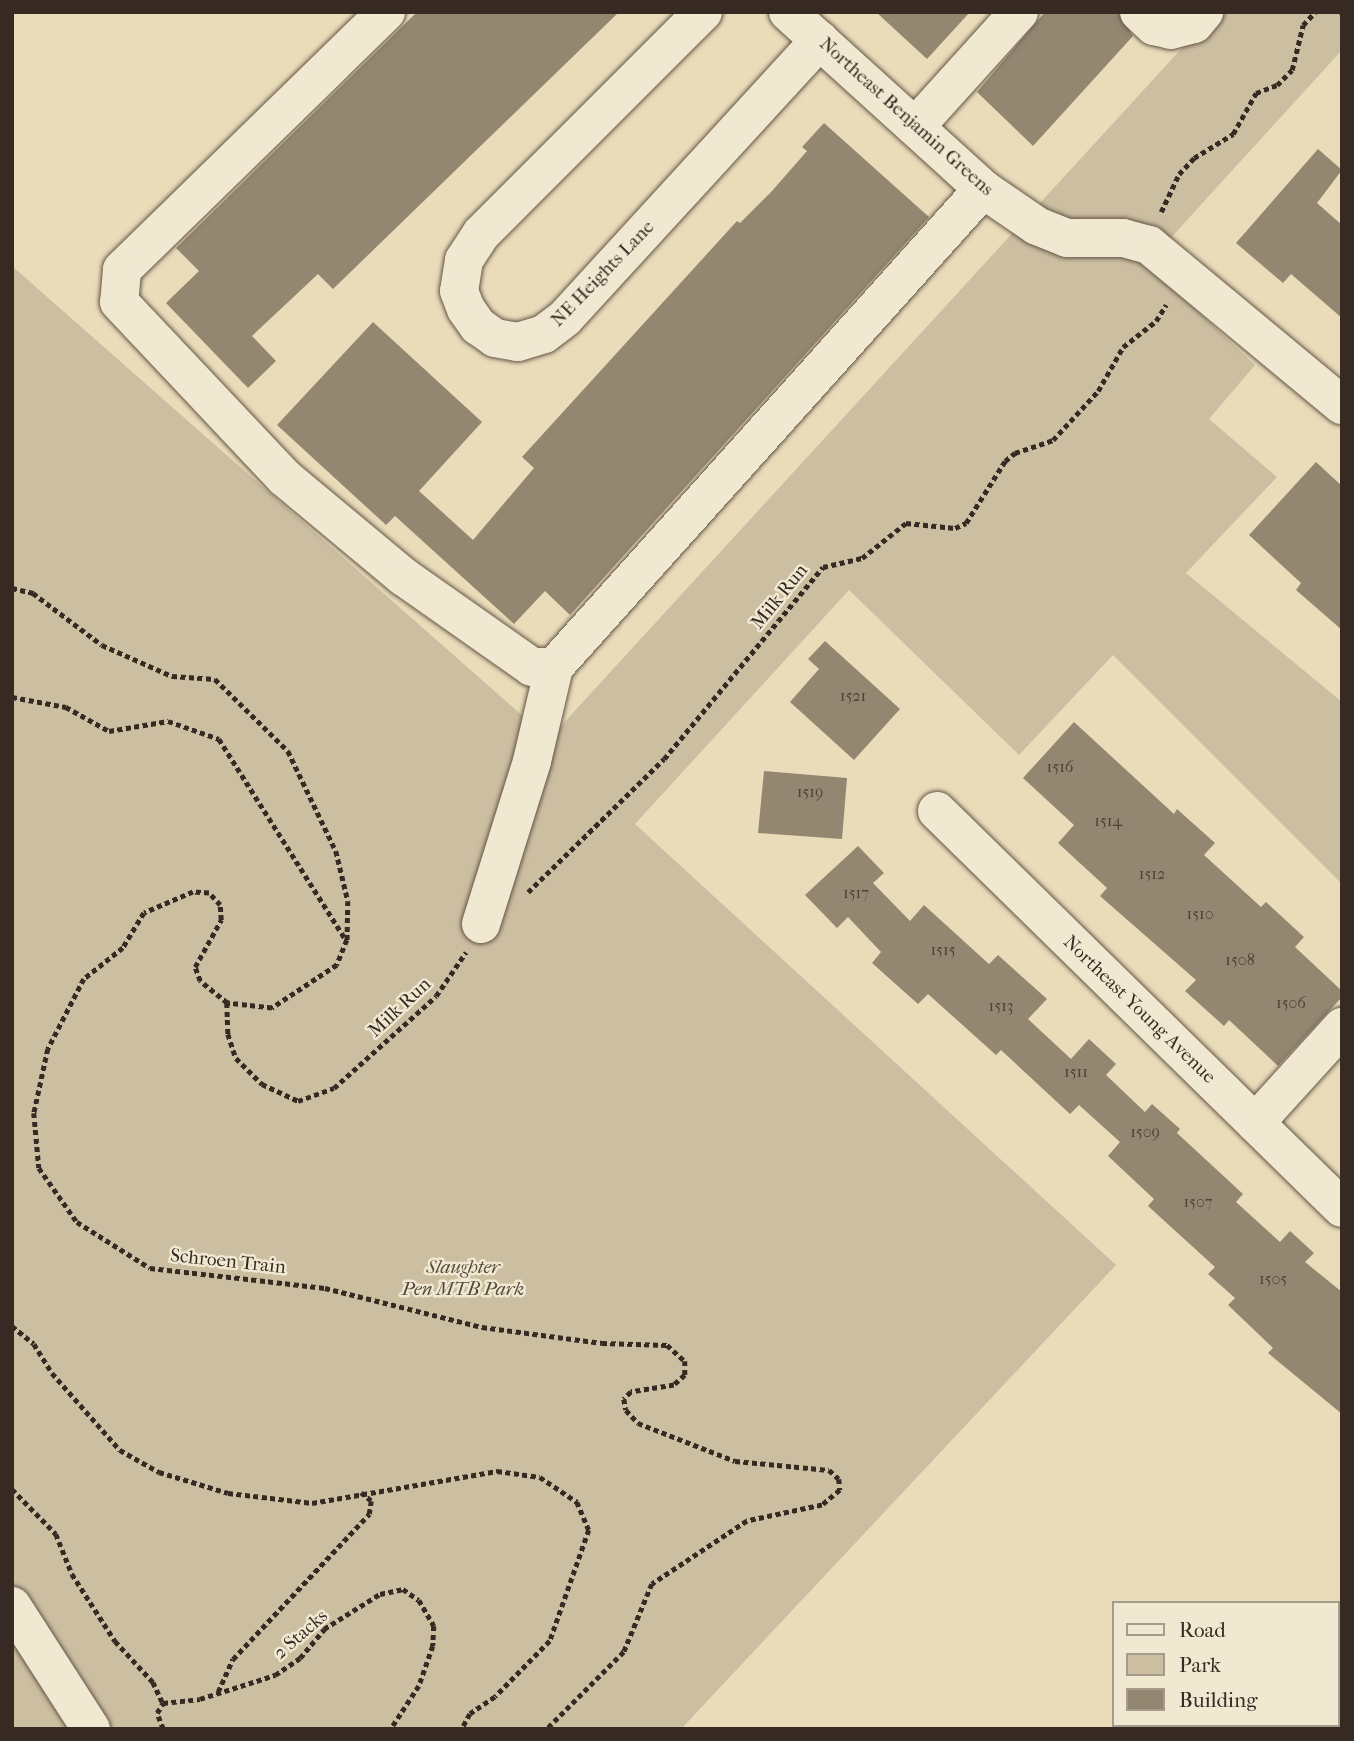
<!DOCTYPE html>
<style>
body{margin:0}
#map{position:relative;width:1354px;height:1741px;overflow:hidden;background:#eadcb9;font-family:"IM FELL French Canon",serif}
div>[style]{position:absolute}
.green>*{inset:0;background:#ccbea0}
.building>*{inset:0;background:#948771}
.path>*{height:4.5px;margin-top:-2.25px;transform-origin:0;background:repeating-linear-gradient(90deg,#372a23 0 5px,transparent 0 8.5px)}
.roads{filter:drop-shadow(0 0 2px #645648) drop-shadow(0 0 2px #645648)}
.minor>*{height:38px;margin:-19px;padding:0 19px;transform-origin:19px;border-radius:19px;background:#f1e8d2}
span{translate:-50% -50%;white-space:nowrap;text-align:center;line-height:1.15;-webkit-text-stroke:5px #f1e8d2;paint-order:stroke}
.number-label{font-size:16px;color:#4e4136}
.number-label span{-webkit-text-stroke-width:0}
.street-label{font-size:19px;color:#372a23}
.park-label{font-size:19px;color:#55483c;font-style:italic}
.frame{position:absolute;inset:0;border:14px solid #372a23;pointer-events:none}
.legend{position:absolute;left:1112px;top:1601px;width:228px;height:126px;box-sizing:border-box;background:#f1e8d2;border:2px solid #a79c8c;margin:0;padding:9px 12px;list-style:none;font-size:21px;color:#372a23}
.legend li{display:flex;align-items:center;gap:14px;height:35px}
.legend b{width:35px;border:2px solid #a79c8c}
</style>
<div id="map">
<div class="green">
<i style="clip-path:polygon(1215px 12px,1342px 12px,1342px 50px,1147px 264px,1255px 365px,1209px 419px,1277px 477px,1186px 573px,1342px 702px,1342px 884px,1113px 655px,1019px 755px,849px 590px,635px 824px,1116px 1265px,681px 1729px,12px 1729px,12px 266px,549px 739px)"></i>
</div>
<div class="building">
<i style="clip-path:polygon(417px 12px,619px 12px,333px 289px,318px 274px,252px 336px,276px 361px,248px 388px,166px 303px,199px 271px,176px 248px)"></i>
<i style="clip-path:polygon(876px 12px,970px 12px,927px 59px)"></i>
<i style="clip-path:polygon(1045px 12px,1118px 12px,1133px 36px,1033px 146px,977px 92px)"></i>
<i style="clip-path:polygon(824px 123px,929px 217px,570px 615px,545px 591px,514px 624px,395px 516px,386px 525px,277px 425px,373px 322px,482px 422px,419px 491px,473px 540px,534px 468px,522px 457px,737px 221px,740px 223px,772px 191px,807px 151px,802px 147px)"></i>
<i style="clip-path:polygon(1318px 149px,1342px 170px,1317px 203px,1342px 225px,1342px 318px,1291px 274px,1283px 283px,1236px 243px)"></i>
<i style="clip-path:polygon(1316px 462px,1342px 486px,1342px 630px,1296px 590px,1301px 583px,1249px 535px)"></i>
<i style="clip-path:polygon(825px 641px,900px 709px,854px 760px,790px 702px,819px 669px,808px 659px)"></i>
<i style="clip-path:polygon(1074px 722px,1174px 814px,1177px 809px,1215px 843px,1204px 855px,1261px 907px,1266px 902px,1304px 937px,1295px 947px,1342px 991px,1342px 997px,1278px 1066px,1229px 1020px,1224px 1026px,1185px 991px,1196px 980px,1100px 896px,1107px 888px,1058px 843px,1074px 825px,1023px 778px)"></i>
<i style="clip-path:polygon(764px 771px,847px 778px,842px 839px,758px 833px)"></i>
<i style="clip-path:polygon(858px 846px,884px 873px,873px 883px,910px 921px,924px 905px,989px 964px,998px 955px,1047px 999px,1028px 1019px,1071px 1059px,1089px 1039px,1116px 1064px,1106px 1075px,1145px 1112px,1152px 1104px,1180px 1129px,1177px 1133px,1243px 1194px,1236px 1202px,1280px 1242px,1290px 1231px,1314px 1253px,1305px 1262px,1342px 1292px,1342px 1414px,1268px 1353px,1273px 1348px,1228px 1305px,1235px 1298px,1208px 1274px,1215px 1267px,1148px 1206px,1154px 1199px,1108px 1156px,1120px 1142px,1079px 1105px,1070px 1114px,1001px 1050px,996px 1055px,928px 994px,918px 1004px,872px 963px,881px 952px,848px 917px,837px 928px,805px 895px)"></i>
</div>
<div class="path">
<i style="left:1341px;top:12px;width:1px;rotate:45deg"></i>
<i style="left:1161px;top:212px;width:42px;rotate:-64.7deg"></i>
<i style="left:1179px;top:174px;width:22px;rotate:-47deg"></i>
<i style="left:1194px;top:158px;width:46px;rotate:-31.6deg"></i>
<i style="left:1233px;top:134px;width:47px;rotate:-60.7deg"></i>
<i style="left:1256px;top:93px;width:22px;rotate:-21deg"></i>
<i style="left:1277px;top:85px;width:21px;rotate:-45deg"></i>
<i style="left:1292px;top:70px;width:46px;rotate:-76.3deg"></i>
<i style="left:1303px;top:25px;width:18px;rotate:-47deg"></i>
<i style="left:12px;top:588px;width:22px;rotate:13deg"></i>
<i style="left:33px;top:593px;width:86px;rotate:37deg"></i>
<i style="left:102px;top:645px;width:77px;rotate:23.9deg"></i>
<i style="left:172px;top:676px;width:43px;rotate:4deg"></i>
<i style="left:215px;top:679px;width:103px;rotate:44.6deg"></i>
<i style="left:288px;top:751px;width:111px;rotate:64.4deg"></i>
<i style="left:336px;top:851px;width:51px;rotate:76.5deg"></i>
<i style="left:348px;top:901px;width:39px;rotate:91deg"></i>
<i style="left:347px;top:940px;width:27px;rotate:112deg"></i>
<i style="left:337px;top:965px;width:78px;rotate:146.5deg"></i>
<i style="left:272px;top:1008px;width:45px;rotate:-173.7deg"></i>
<i style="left:227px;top:1003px;width:35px;rotate:-141deg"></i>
<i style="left:200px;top:981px;width:15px;rotate:-110deg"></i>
<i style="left:195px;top:967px;width:54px;rotate:-61deg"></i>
<i style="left:221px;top:920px;width:15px;rotate:-94deg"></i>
<i style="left:220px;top:905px;width:16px;rotate:-133deg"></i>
<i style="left:209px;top:893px;width:16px;rotate:-176deg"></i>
<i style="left:193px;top:892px;width:53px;rotate:156.8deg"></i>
<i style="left:144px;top:913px;width:41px;rotate:121deg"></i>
<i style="left:123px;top:948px;width:50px;rotate:141.5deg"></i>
<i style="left:84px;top:979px;width:79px;rotate:117.2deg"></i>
<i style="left:48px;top:1049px;width:66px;rotate:102.3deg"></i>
<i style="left:34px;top:1113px;width:55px;rotate:84.8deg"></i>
<i style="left:39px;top:1168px;width:66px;rotate:54.9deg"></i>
<i style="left:77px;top:1222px;width:86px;rotate:32.2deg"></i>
<i style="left:150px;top:1268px;width:176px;rotate:6.5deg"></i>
<i style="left:325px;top:1288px;width:162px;rotate:14deg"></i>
<i style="left:482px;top:1327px;width:121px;rotate:7.6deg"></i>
<i style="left:602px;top:1343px;width:65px;rotate:1.8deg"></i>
<i style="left:667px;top:1345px;width:24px;rotate:42deg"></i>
<i style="left:685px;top:1361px;width:14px;rotate:90deg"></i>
<i style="left:685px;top:1375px;width:15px;rotate:138deg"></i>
<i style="left:674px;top:1385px;width:44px;rotate:170.8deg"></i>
<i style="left:631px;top:1392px;width:10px;rotate:135deg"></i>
<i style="left:624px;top:1399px;width:11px;rotate:80deg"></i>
<i style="left:626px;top:1410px;width:18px;rotate:47deg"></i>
<i style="left:638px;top:1423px;width:104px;rotate:21.4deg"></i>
<i style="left:735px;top:1461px;width:94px;rotate:5.5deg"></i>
<i style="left:829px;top:1470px;width:13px;rotate:42deg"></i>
<i style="left:839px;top:1479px;width:11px;rotate:85deg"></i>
<i style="left:840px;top:1490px;width:23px;rotate:140deg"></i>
<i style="left:822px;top:1505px;width:77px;rotate:168deg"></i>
<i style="left:747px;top:1521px;width:114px;rotate:146.4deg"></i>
<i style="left:652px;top:1584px;width:74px;rotate:112.4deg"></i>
<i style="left:624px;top:1652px;width:109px;rotate:135deg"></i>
<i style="left:12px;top:697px;width:55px;rotate:10.5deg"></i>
<i style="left:66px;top:707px;width:49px;rotate:29.2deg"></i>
<i style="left:109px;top:731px;width:60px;rotate:-9.6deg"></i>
<i style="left:168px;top:721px;width:54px;rotate:19.4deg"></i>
<i style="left:219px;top:739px;width:238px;rotate:57.7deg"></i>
<i style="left:528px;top:892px;width:190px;rotate:-44.4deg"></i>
<i style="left:664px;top:759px;width:249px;rotate:-50.4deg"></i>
<i style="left:823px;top:567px;width:40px;rotate:-13deg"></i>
<i style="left:862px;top:558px;width:56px;rotate:-38.5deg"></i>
<i style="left:906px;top:523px;width:49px;rotate:5.8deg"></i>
<i style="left:955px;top:528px;width:12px;rotate:-24deg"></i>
<i style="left:966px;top:523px;width:73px;rotate:-57.8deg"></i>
<i style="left:1005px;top:461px;width:13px;rotate:-39deg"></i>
<i style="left:1015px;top:453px;width:40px;rotate:-18.9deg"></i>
<i style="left:1053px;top:440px;width:67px;rotate:-47.4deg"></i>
<i style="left:1098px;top:391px;width:51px;rotate:-60.4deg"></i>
<i style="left:1123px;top:347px;width:42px;rotate:-38.2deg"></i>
<i style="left:1156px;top:321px;width:19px;rotate:-58deg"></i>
<i style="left:227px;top:1003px;width:31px;rotate:88deg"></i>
<i style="left:228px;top:1034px;width:25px;rotate:72deg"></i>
<i style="left:236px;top:1058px;width:37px;rotate:45deg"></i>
<i style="left:262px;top:1084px;width:40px;rotate:25deg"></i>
<i style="left:298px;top:1101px;width:38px;rotate:-20deg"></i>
<i style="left:334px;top:1088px;width:137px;rotate:-42deg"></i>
<i style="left:436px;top:996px;width:53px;rotate:-55.7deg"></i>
<i style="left:12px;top:1326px;width:28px;rotate:39deg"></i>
<i style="left:34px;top:1344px;width:34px;rotate:58deg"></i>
<i style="left:52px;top:1373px;width:103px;rotate:48.6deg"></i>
<i style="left:120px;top:1450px;width:45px;rotate:29.4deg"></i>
<i style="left:159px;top:1472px;width:72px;rotate:16.9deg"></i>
<i style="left:228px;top:1493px;width:85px;rotate:6.8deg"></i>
<i style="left:312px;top:1503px;width:188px;rotate:-9.8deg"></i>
<i style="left:497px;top:1471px;width:43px;rotate:7.9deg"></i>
<i style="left:540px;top:1477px;width:45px;rotate:34deg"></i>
<i style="left:577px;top:1502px;width:30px;rotate:67deg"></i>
<i style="left:589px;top:1530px;width:118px;rotate:109.4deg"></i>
<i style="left:550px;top:1641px;width:78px;rotate:134.5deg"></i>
<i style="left:495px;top:1697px;width:30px;rotate:146deg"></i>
<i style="left:470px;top:1714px;width:17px;rotate:118deg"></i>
<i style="left:12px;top:1489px;width:63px;rotate:45.6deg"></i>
<i style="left:56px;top:1534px;width:43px;rotate:68.2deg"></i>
<i style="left:72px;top:1574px;width:80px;rotate:57.3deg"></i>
<i style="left:115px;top:1641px;width:56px;rotate:47.2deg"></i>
<i style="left:153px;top:1682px;width:23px;rotate:65deg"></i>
<i style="left:218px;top:1692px;width:36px;rotate:-66deg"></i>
<i style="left:233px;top:1659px;width:199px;rotate:-46.8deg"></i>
<i style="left:369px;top:1514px;width:13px;rotate:-81deg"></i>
<i style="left:371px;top:1501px;width:13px;rotate:-141deg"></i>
<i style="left:163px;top:1729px;width:17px;rotate:-111deg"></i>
<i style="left:157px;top:1713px;width:12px;rotate:-59deg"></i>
<i style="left:163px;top:1703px;width:37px;rotate:-6deg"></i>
<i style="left:200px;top:1699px;width:79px;rotate:-17.7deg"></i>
<i style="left:275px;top:1675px;width:30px;rotate:-34deg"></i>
<i style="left:300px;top:1658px;width:38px;rotate:-50deg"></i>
<i style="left:324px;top:1629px;width:66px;rotate:-32deg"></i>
<i style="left:380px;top:1594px;width:24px;rotate:-12deg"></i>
<i style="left:403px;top:1589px;width:19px;rotate:35deg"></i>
<i style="left:419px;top:1600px;width:30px;rotate:60deg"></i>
<i style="left:434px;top:1626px;width:20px;rotate:93deg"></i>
<i style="left:433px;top:1646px;width:42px;rotate:109.3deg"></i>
<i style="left:419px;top:1686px;width:51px;rotate:123.1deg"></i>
</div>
<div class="roads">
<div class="minor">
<i style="left:386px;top:12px;width:369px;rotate:135.7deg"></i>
<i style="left:122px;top:270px;width:32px;rotate:95deg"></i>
<i style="left:119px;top:302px;width:242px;rotate:46.7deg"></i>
<i style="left:285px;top:478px;width:155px;rotate:39.8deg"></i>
<i style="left:404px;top:577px;width:156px;rotate:35.1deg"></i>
<i style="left:532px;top:667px;width:22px"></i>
<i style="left:554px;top:667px;width:642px;rotate:-48.09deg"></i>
<i style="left:703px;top:12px;width:314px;rotate:135deg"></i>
<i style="left:481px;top:234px;width:31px;rotate:123deg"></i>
<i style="left:464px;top:260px;width:31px;rotate:99deg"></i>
<i style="left:459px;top:291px;width:19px;rotate:69deg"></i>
<i style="left:466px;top:309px;width:21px;rotate:55deg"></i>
<i style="left:478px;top:326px;width:21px;rotate:35deg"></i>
<i style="left:495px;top:338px;width:23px;rotate:10deg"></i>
<i style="left:518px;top:342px;width:27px;rotate:-17deg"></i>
<i style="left:544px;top:334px;width:26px;rotate:-37deg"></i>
<i style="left:565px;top:318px;width:377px;rotate:-47.5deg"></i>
<i style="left:788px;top:12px;width:263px;rotate:42.2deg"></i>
<i style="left:983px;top:189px;width:65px;rotate:34.4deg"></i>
<i style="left:1037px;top:226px;width:32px;rotate:22deg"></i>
<i style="left:1067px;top:238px;width:56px"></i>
<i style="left:1123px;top:238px;width:27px;rotate:15deg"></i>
<i style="left:1149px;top:245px;width:251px;rotate:39.7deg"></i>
<i style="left:1139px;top:12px;width:21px;rotate:43deg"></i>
<i style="left:1154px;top:26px;width:17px;rotate:13deg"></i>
<i style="left:1171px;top:30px;width:24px;rotate:-15deg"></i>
<i style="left:1194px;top:24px;width:16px;rotate:-50deg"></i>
<i style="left:915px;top:127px;width:155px;rotate:-47.9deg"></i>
<i style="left:937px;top:811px;width:567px;rotate:44.43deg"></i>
<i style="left:481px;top:924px;width:171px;rotate:-72.6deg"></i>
<i style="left:532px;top:761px;width:97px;rotate:-76.8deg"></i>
<i style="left:1255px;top:1123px;width:130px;rotate:-47.8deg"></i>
<i style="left:12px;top:1606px;width:146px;rotate:57.3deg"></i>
</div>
</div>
<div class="number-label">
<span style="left:853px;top:696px">1521</span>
<span style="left:1060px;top:767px">1516</span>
<span style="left:810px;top:792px">1519</span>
<span style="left:1108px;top:821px">1514</span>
<span style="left:1152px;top:874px">1512</span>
<span style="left:856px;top:893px">1517</span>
<span style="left:1200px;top:914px">1510</span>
<span style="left:943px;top:950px">1515</span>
<span style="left:1240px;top:960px">1508</span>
<span style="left:1291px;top:1003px">1506</span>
<span style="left:1001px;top:1006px">1513</span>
<span style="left:1076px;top:1072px">1511</span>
<span style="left:1145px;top:1132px">1509</span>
<span style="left:1198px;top:1202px">1507</span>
<span style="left:1273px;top:1279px">1505</span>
</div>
<div class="street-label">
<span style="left:906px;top:117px;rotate:42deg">Northeast Benjamin Greens</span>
<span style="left:603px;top:274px;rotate:-46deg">NE Heights Lane</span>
<span style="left:780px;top:597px;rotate:-51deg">Milk Run</span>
<span style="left:400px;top:1008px;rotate:-43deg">Milk Run</span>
<span style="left:1139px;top:1010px;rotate:44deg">Northeast Young Avenue</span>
<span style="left:228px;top:1262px;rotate:6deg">Schroen Train</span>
<span style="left:301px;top:1635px;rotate:-41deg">2 Stacks</span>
</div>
<div class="park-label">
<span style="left:463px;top:1279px">Slaughter<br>Pen MTB Park</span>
</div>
<div class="frame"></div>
<ul class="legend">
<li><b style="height:9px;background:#f1e8d2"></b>Road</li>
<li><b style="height:19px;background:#ccbea0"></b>Park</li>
<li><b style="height:19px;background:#948771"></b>Building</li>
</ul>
</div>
